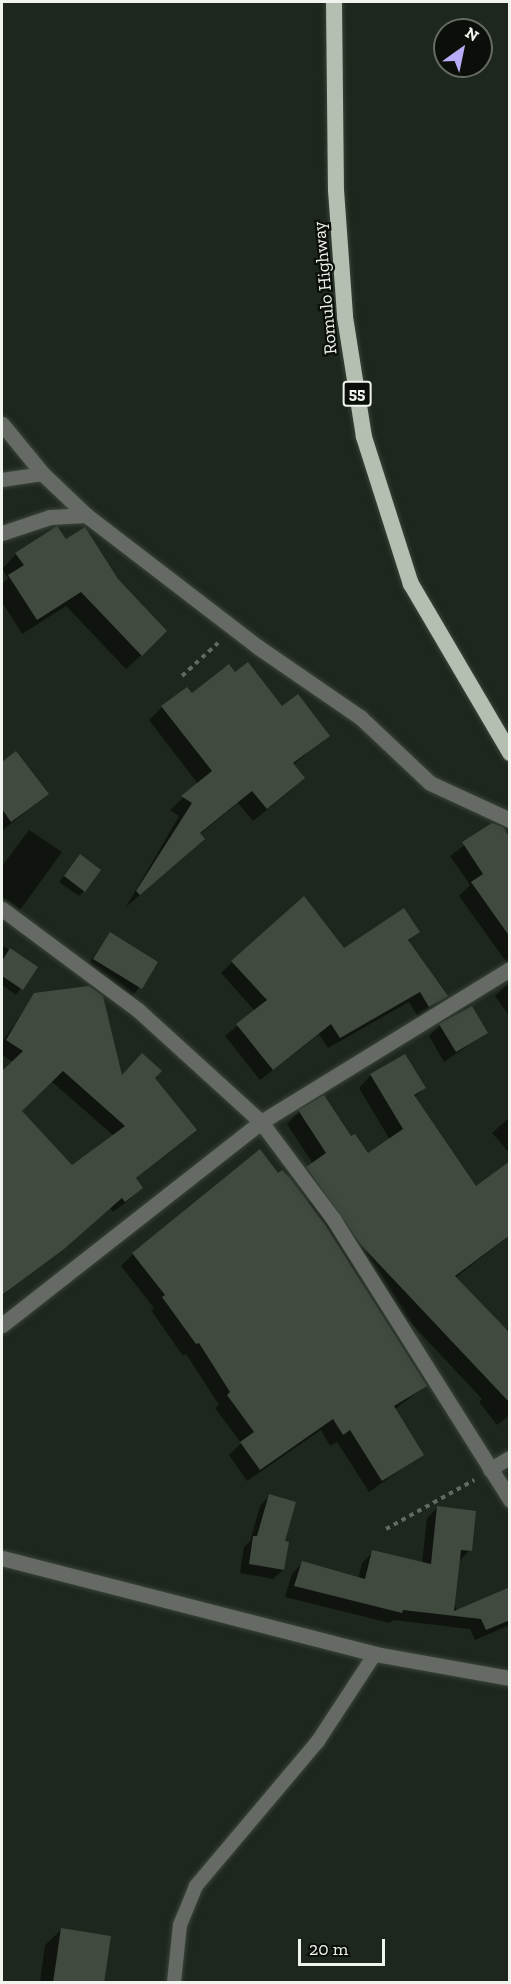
<!DOCTYPE html>
<style>
body{margin:0}
#map{position:relative;width:511px;height:1984px;overflow:hidden;background:#1e271d;font-family:"Zilla Slab",serif}
div>[style]{position:absolute}
.shadow>*{inset:0;background:#0007}
.building>*{inset:0;background:#404a3f}
.path>*{height:4px;margin-top:-2px;transform-origin:0;background:repeating-linear-gradient(90deg,#616960 0 4.5px,transparent 0 9px)}
.roads{filter:drop-shadow(0 0 2px #3b443a) drop-shadow(0 0 2px #3b443a)}
.service>*{height:14px;margin:-7px;padding:0 7px;transform-origin:7px;border-radius:7px;background:#656a65}
.minor>*{height:15px;margin:-7.5px;padding:0 7.5px;transform-origin:7.5px;border-radius:7.5px;background:#656a65}
.tertiary>*{height:15px;margin:-7.5px;padding:0 7.5px;transform-origin:7.5px;border-radius:7.5px;background:#656a65}
.trunk>*{height:16px;margin:-8px;padding:0 8px;transform-origin:8px;border-radius:8px;background:#b4bfb2}
span{translate:-50% -50%;white-space:nowrap;text-align:center;line-height:1.15;-webkit-text-stroke:4.5px #0b0f0a;paint-order:stroke}
.shield-label span{padding:2px 4px;background:#0b0f0a;border:2px solid;border-radius:4px;-webkit-text-stroke-width:0}
.shield-label{font-size:16px;color:#eff5ee;font-weight:700}
.street-label{font-size:18px;color:#eff5ee}
.frame{position:absolute;inset:0;border:3px solid #eff5ee;pointer-events:none}
.north{position:absolute;left:433px;top:18px;width:60px;height:60px;box-sizing:border-box;background:#0b0f0a;border:2px solid #666b65;border-radius:50%;rotate:33deg;font-size:16px;font-weight:700;line-height:24px;text-align:center;color:#eff5ee}
.north::after{content:'';display:block;margin:auto;width:21px;height:27px;background:#b8abf7;clip-path:polygon(50% 0,100% 100%,50% 72%,0 100%)}
.scale{position:absolute;left:298px;top:1939px;width:87px;height:27px;box-sizing:border-box;border:3px solid #eff5ee;border-top:0;padding-left:8px;font-size:18px;line-height:21px;white-space:nowrap;color:#eff5ee;-webkit-text-stroke:4px #0b0f0a;paint-order:stroke}
</style>
<div id="map">
<div class="shadow">
<i style="clip-path:polygon(57px 528px,151px 646px,126px 669px,66px 606px,22px 634px,2px 602px,2px 584px,8px 578px,2px 569px,16px 554px)"></i>
<i style="clip-path:polygon(234px 674px,328px 736px,293px 765px,303px 778px,290px 791px,253px 821px,238px 803px,200px 834px,203px 839px,190px 852px,126px 907px,179px 816px,170px 810px,198px 784px,149px 720px,162px 707px)"></i>
<i style="clip-path:polygon(16px 753px,47px 794px,2px 831px,2px 764px)"></i>
<i style="clip-path:polygon(493px 824px,510px 841px,510px 967px,459px 896px,470px 885px,450px 856px)"></i>
<i style="clip-path:polygon(29px 830px,62px 852px,20px 910px,2px 897px,2px 866px)"></i>
<i style="clip-path:polygon(80px 856px,84px 891px,79px 896px,59px 882px)"></i>
<i style="clip-path:polygon(418px 932px,408px 942px,446px 995px,418px 1017px,409px 1002px,328px 1048px,319px 1034px,260px 1080px,225px 1036px,255px 1011px,221px 973px,232px 962px,343px 950px)"></i>
<i style="clip-path:polygon(110px 934px,156px 963px,130px 1000px,83px 971px)"></i>
<i style="clip-path:polygon(2px 945px,36px 967px,16px 995px,2px 985px)"></i>
<i style="clip-path:polygon(510px 982px,510px 1017px,495px 996px)"></i>
<i style="clip-path:polygon(35px 995px,121px 1077px,153px 1078px,195px 1130px,135px 1179px,141px 1188px,130px 1199px,113px 1212px,110px 1208px,2px 1296px,2px 1159px,37px 1129px,72px 1167px,114px 1136px,51px 1081px,2px 1129px,2px 1073px,13px 1062px,2px 1055px,2px 1042px)"></i>
<i style="clip-path:polygon(440px 1025px,486px 1033px,444px 1062px,429px 1036px)"></i>
<i style="clip-path:polygon(371px 1075px,424px 1088px,414px 1098px,510px 1235px,455px 1278px,505px 1331px,510px 1326px,510px 1415px,497px 1425px,479px 1402px,482px 1399px,349px 1257px,333px 1234px,425px 1386px,394px 1410px,422px 1455px,369px 1492px,337px 1442px,330px 1446px,321px 1430px,247px 1481px,229px 1455px,241px 1443px,215px 1408px,219px 1405px,186px 1354px,183px 1356px,151px 1310px,154px 1308px,121px 1266px,133px 1254px,277px 1175px,312px 1205px,295px 1180px,313px 1164px,287px 1124px,299px 1112px,350px 1138px,368px 1155px,390px 1140px,359px 1088px)"></i>
<i style="clip-path:polygon(510px 1117px,510px 1154px,492px 1133px)"></i>
<i style="clip-path:polygon(269px 1496px,283px 1542px,283px 1570px,273px 1579px,240px 1573px,244px 1547px,250px 1541px,260px 1506px)"></i>
<i style="clip-path:polygon(438px 1507px,470px 1550px,459px 1561px,448px 1596px,458px 1611px,510px 1588px,510px 1625px,475px 1640px,470px 1629px,393px 1620px,390px 1623px,285px 1597px,292px 1574px,302px 1563px,358px 1579px,362px 1563px,373px 1552px,422px 1563px,427px 1518px)"></i>
<i style="clip-path:polygon(61px 1930px,103px 1982px,40px 1982px,45px 1945px)"></i>
</div>
<div class="building">
<i style="clip-path:polygon(57px 526px,66px 539px,85px 527px,118px 579px,167px 631px,142px 656px,81px 592px,37px 620px,8px 575px,24px 565px,15px 553px)"></i>
<i style="clip-path:polygon(248px 662px,282px 706px,298px 694px,330px 736px,293px 763px,305px 778px,267px 809px,252px 791px,200px 833px,205px 839px,140px 895px,136px 891px,192px 803px,181px 796px,212px 771px,161px 706px,187px 687px,192px 693px,229px 664px,235px 672px)"></i>
<i style="clip-path:polygon(16px 751px,49px 794px,11px 822px,2px 809px,2px 762px)"></i>
<i style="clip-path:polygon(492px 823px,503px 827px,510px 838px,510px 937px,471px 882px,483px 874px,462px 842px)"></i>
<i style="clip-path:polygon(80px 854px,101px 870px,85px 892px,64px 876px)"></i>
<i style="clip-path:polygon(304px 896px,344px 948px,404px 908px,420px 932px,408px 940px,448px 996px,429px 1007px,420px 992px,340px 1038px,331px 1024px,273px 1070px,236px 1024px,267px 1000px,231px 961px)"></i>
<i style="clip-path:polygon(110px 932px,158px 962px,142px 989px,93px 959px)"></i>
<i style="clip-path:polygon(10px 948px,38px 967px,23px 990px,2px 976px,2px 961px)"></i>
<i style="clip-path:polygon(evenodd,89px 986px,103px 996px,122px 1075px,142px 1053px,162px 1071px,155px 1078px,197px 1130px,136px 1178px,143px 1188px,125px 1202px,122px 1198px,64px 1249px,2px 1295px,2px 1071px,23px 1051px,6px 1040px,34px 993px,89px 986px,63px 1071px,125px 1126px,72px 1165px,22px 1111px,63px 1071px)"></i>
<i style="clip-path:polygon(472px 1006px,488px 1033px,456px 1052px,439px 1024px)"></i>
<i style="clip-path:polygon(405px 1054px,426px 1088px,414px 1095px,476px 1186px,510px 1161px,510px 1235px,455px 1276px,510px 1333px,510px 1403px,361px 1245px,306px 1167px,326px 1153px,298px 1110px,324px 1095px,351px 1136px,355px 1134px,368px 1153px,403px 1129px,370px 1074px)"></i>
<i style="clip-path:polygon(260px 1149px,278px 1173px,282px 1170px,290px 1178px,326px 1226px,427px 1386px,394px 1406px,424px 1455px,382px 1481px,350px 1430px,343px 1435px,333px 1419px,260px 1470px,240px 1442px,254px 1432px,227px 1395px,230px 1392px,199px 1343px,196px 1344px,162px 1297px,165px 1295px,132px 1253px)"></i>
<i style="clip-path:polygon(269px 1494px,296px 1502px,285px 1541px,289px 1542px,284px 1570px,249px 1564px,253px 1536px,257px 1536px)"></i>
<i style="clip-path:polygon(437px 1506px,476px 1511px,472px 1551px,461px 1550px,454px 1611px,510px 1587px,510px 1620px,486px 1630px,481px 1619px,403px 1610px,402px 1613px,294px 1586px,302px 1561px,365px 1579px,372px 1550px,431px 1564px)"></i>
<i style="clip-path:polygon(61px 1928px,111px 1936px,104px 1983px,53px 1983px)"></i>
</div>
<div class="path">
<i style="left:182px;top:676px;width:49px;rotate:-42.5deg"></i>
<i style="left:386px;top:1529px;width:101px;rotate:-29.1deg"></i>
</div>
<div class="roads">
<div class="service">
<i style="left:2px;top:480px;width:41px;rotate:-8.3deg"></i>
<i style="left:490px;top:1470px;width:23px;rotate:-31deg"></i>
<i style="left:174px;top:1982px;width:57px;rotate:-84deg"></i>
<i style="left:180px;top:1925px;width:42px;rotate:-67.7deg"></i>
<i style="left:196px;top:1886px;width:189px;rotate:-49.9deg"></i>
<i style="left:318px;top:1741px;width:104px;rotate:-56.8deg"></i>
</div>
<div class="minor">
<i style="left:2px;top:424px;width:65px;rotate:50.6deg"></i>
<i style="left:43px;top:474px;width:59px;rotate:43.6deg"></i>
<i style="left:86px;top:515px;width:217px;rotate:37.5deg"></i>
<i style="left:258px;top:647px;width:124px;rotate:34.5deg"></i>
<i style="left:360px;top:717px;width:96px;rotate:43.3deg"></i>
<i style="left:430px;top:783px;width:88px;rotate:24.8deg"></i>
<i style="left:2px;top:533px;width:51px;rotate:-18.4deg"></i>
<i style="left:50px;top:517px;width:36px;rotate:-3deg"></i>
<i style="left:2px;top:909px;width:169px;rotate:36.6deg"></i>
<i style="left:138px;top:1010px;width:166px;rotate:42.3deg"></i>
<i style="left:261px;top:1122px;width:122px;rotate:53.3deg"></i>
<i style="left:334px;top:1220px;width:331px;rotate:57.8deg"></i>
<i style="left:2px;top:1325px;width:329px;rotate:-38.1deg"></i>
<i style="left:261px;top:1122px;width:292px;rotate:-31.6deg"></i>
</div>
<div class="tertiary">
<i style="left:2px;top:1558px;width:385px;rotate:14.4deg"></i>
<i style="left:375px;top:1654px;width:137px;rotate:10.1deg"></i>
</div>
<div class="trunk">
<i style="left:334px;top:2px;width:188px;rotate:89.4deg"></i>
<i style="left:336px;top:190px;width:127px;rotate:85.9deg"></i>
<i style="left:345px;top:317px;width:121px;rotate:81deg"></i>
<i style="left:364px;top:437px;width:154px;rotate:72.3deg"></i>
<i style="left:411px;top:584px;width:196px;rotate:59.6deg"></i>
</div>
</div>
<div class="shield-label">
<span style="left:357px;top:394px">55</span>
</div>
<div class="street-label">
<span style="left:325px;top:288px;rotate:-95deg">Romulo Highway</span>
</div>
<div class="frame"></div>
<div class="north">N</div>
<div class="scale">20 m</div>
</div>
